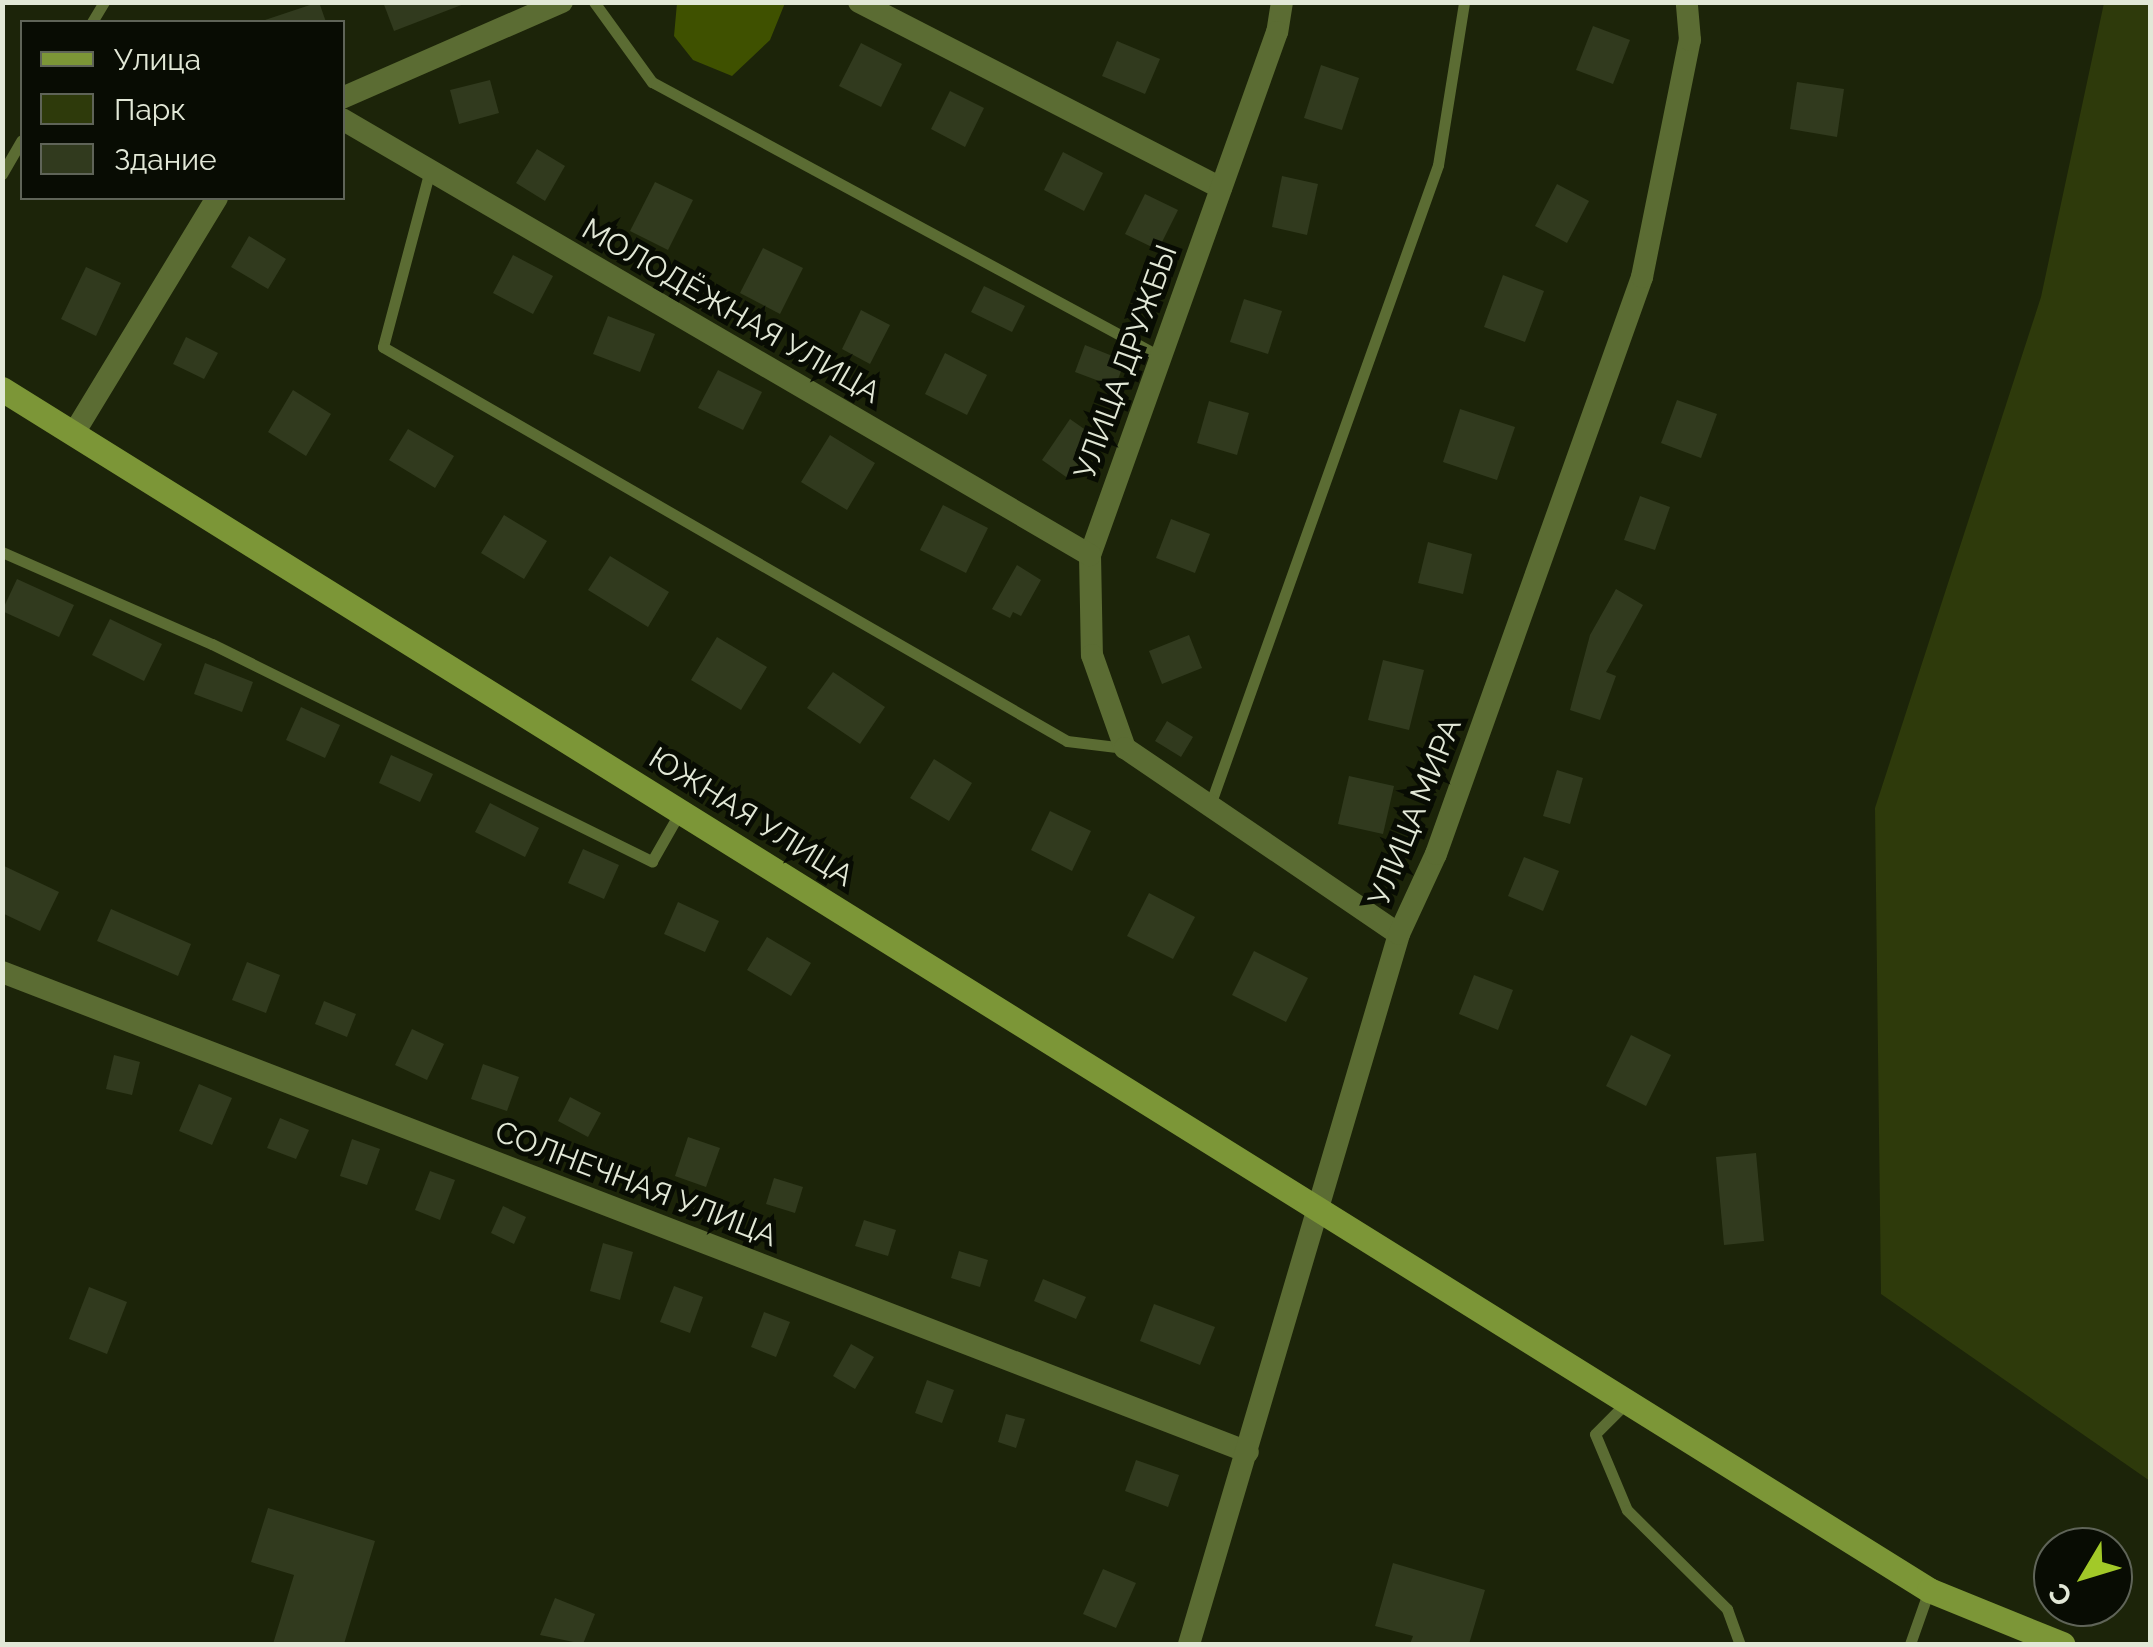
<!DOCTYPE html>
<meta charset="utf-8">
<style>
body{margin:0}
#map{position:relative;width:2153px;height:1647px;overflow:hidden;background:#1c2409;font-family:Raleway,sans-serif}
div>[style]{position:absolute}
.green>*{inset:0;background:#2e3a0b}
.water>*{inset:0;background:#3f5100}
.building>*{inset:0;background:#313a1e}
.service>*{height:11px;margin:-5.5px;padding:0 5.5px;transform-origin:5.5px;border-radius:5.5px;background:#5b6c33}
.minor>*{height:22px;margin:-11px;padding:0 11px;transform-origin:11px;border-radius:11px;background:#5b6c33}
.secondary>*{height:25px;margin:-12.5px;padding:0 12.5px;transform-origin:12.5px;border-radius:12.5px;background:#7c9637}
span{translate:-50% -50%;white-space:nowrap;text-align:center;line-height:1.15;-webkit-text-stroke:10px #080c03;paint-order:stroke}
.street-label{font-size:30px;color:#e2e8d7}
.frame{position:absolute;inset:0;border:5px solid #e2e8d7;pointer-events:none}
.legend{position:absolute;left:20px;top:20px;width:325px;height:180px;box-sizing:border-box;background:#080c03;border:2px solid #5f6458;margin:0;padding:12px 18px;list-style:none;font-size:30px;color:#e2e8d7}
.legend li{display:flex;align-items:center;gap:20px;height:50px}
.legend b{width:50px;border:2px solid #5f6458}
.north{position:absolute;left:2033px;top:1527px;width:100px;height:100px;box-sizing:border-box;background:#080c03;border:2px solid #5f6458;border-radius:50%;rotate:232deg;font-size:28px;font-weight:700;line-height:40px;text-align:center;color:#e2e8d7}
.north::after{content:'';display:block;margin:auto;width:35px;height:45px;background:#a2c928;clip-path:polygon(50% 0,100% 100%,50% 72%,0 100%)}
</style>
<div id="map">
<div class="green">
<i style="clip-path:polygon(2104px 3px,2150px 3px,2150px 1481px,1881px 1294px,1875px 808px,2041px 297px)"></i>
</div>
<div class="water">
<i style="clip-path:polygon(677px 3px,677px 2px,785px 3px,770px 40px,732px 76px,693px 60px,674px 36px)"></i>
</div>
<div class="building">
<i style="clip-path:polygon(319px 2px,326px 22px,265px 22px,265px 20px)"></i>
<i style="clip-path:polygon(383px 2px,464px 2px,464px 4px,394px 31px)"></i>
<i style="clip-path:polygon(1593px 26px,1630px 40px,1613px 84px,1576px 70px)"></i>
<i style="clip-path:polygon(1117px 41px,1160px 59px,1145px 94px,1102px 76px)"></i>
<i style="clip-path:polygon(861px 43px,902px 64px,881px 107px,839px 86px)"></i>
<i style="clip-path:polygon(1321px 65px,1359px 78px,1342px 130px,1304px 118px)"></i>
<i style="clip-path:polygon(490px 80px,499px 113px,459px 124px,450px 90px)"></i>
<i style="clip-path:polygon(1797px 82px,1844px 89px,1837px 137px,1790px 129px)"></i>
<i style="clip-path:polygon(950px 91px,984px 108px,965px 147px,931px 129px)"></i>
<i style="clip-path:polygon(537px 149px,565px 166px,545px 201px,516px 183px)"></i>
<i style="clip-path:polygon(1063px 152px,1103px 173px,1084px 211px,1044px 190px)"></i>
<i style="clip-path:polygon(1282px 176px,1318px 184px,1307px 235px,1272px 227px)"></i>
<i style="clip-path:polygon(655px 182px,693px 200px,668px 250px,630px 231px)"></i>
<i style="clip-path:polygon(1557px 184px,1589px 201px,1567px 243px,1535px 226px)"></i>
<i style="clip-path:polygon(1145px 194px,1178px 210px,1158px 250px,1125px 234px)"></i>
<i style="clip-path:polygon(249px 236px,286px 259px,268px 289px,231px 267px)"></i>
<i style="clip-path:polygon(763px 248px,803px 268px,780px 314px,740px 293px)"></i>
<i style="clip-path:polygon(513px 255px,553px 276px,533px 314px,493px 293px)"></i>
<i style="clip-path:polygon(86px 267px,121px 283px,96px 336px,61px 319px)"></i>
<i style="clip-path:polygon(1503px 275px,1544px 291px,1525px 342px,1484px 327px)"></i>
<i style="clip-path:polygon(984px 286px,1025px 306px,1012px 332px,971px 312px)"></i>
<i style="clip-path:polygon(1244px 299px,1282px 311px,1268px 354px,1230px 342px)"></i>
<i style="clip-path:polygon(861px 310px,890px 325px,870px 364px,842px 349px)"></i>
<i style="clip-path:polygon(608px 316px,655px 334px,640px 372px,593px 354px)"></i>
<i style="clip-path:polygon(186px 337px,218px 353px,204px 379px,173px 364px)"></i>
<i style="clip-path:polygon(1085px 345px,1125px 361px,1115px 387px,1075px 372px)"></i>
<i style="clip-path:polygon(945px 353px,987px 375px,967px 415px,925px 394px)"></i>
<i style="clip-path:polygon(718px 370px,762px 392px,743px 430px,698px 408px)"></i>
<i style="clip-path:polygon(293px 390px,331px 414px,306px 456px,268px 432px)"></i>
<i style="clip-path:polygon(1677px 400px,1717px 414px,1701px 458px,1661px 443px)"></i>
<i style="clip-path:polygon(1209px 401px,1249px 413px,1237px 455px,1197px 443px)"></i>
<i style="clip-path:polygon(1460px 409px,1515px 427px,1497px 480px,1443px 462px)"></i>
<i style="clip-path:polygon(1070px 419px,1097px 438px,1069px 479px,1042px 460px)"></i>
<i style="clip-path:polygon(408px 429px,454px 456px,435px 488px,389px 460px)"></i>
<i style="clip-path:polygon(830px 435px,875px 463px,847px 510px,801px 482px)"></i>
<i style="clip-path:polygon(1640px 496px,1670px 507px,1655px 550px,1624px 540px)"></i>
<i style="clip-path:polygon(943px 505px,988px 528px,966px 573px,920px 550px)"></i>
<i style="clip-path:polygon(504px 515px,547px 541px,524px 579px,481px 553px)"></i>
<i style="clip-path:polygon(1171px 519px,1210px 534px,1195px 573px,1156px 558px)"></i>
<i style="clip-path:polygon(1428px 542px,1472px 554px,1463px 594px,1418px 583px)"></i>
<i style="clip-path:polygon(610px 556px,669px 592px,648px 627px,588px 590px)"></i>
<i style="clip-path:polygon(1017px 565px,1041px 580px,1021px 616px,1013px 612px,1010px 618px,992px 609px)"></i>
<i style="clip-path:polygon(17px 579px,74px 605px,59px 637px,2px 611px)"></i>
<i style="clip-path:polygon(1616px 589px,1643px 605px,1606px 672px,1616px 676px,1600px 720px,1570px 710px,1590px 635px)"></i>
<i style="clip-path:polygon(110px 619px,162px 644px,144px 681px,92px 655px)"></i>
<i style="clip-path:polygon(1189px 635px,1202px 668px,1162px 684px,1149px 651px)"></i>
<i style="clip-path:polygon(717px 637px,767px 667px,741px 710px,691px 680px)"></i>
<i style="clip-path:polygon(1383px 660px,1424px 670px,1409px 730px,1368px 720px)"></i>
<i style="clip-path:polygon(205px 663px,253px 682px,242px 712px,194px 694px)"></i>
<i style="clip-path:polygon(833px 672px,885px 707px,860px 744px,807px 708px)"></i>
<i style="clip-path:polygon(301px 707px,340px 725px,325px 758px,286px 740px)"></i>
<i style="clip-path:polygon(1167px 721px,1193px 737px,1181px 757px,1155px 741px)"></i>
<i style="clip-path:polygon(391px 755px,433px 774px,420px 802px,379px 783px)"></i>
<i style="clip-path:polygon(934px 759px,972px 783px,949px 821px,910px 798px)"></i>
<i style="clip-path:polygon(1557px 770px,1583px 778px,1570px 824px,1543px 816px)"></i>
<i style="clip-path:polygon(1349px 776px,1394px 786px,1383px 834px,1338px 824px)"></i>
<i style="clip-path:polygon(490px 803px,539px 828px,525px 857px,475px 832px)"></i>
<i style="clip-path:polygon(1050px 811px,1091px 831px,1072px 871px,1031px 850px)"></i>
<i style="clip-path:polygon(583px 849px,619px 865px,604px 899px,568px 883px)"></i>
<i style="clip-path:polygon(1524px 857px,1559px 871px,1543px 911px,1508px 896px)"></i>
<i style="clip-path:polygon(2px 865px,59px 892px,40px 931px,2px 913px)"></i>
<i style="clip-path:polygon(1149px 893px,1195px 917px,1173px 959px,1127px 936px)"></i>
<i style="clip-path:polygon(678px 902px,719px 921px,705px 952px,664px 934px)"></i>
<i style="clip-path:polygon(111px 909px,191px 944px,178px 976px,97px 941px)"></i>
<i style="clip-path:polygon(767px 937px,811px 963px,791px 996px,747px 970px)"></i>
<i style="clip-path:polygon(1254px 951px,1308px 978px,1286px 1022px,1232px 995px)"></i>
<i style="clip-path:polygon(247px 962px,280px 975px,266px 1013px,232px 1000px)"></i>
<i style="clip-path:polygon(1474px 975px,1513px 990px,1498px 1030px,1459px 1014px)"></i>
<i style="clip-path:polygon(324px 1001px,356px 1014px,347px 1037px,315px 1024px)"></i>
<i style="clip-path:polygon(412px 1029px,444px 1044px,427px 1080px,395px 1065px)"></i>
<i style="clip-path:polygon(1631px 1035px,1671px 1055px,1646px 1106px,1606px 1086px)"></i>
<i style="clip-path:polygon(114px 1055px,140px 1062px,132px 1095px,106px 1089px)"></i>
<i style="clip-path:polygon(483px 1064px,519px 1077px,507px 1111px,471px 1099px)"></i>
<i style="clip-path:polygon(199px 1084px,232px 1098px,212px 1145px,179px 1131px)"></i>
<i style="clip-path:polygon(570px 1097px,601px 1113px,588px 1137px,558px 1121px)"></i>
<i style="clip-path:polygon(280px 1118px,309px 1130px,296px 1159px,267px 1148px)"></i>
<i style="clip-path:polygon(688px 1137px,720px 1148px,706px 1187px,675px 1176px)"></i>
<i style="clip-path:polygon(352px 1139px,380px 1149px,367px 1185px,340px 1176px)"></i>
<i style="clip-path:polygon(1756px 1153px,1764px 1241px,1724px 1245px,1716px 1157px)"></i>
<i style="clip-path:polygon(430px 1171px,455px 1180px,440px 1220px,415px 1210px)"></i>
<i style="clip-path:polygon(774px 1178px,803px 1187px,795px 1213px,766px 1204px)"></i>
<i style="clip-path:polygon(503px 1206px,526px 1217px,514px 1244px,491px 1233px)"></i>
<i style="clip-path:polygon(864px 1220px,896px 1230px,888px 1256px,855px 1246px)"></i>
<i style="clip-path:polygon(603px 1243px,633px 1252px,620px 1300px,590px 1291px)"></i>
<i style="clip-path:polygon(959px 1251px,988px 1260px,980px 1287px,951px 1278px)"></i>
<i style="clip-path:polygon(1043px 1279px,1086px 1297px,1076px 1319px,1034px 1301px)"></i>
<i style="clip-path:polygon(674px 1286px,703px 1297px,690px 1333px,660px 1322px)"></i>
<i style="clip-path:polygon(89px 1287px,127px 1302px,107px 1354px,69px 1339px)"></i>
<i style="clip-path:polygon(1154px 1304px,1215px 1327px,1200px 1365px,1140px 1341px)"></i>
<i style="clip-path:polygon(764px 1312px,790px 1322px,776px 1357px,751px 1347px)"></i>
<i style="clip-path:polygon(851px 1344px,874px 1357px,855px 1389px,833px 1376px)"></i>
<i style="clip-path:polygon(927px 1380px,954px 1390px,942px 1423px,915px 1413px)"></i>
<i style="clip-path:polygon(1006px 1414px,1025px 1419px,1016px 1448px,998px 1442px)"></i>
<i style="clip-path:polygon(1136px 1460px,1179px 1475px,1168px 1507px,1125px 1491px)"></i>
<i style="clip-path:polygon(268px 1508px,375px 1541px,344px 1644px,273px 1644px,294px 1575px,251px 1562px)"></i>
<i style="clip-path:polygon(1393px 1563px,1485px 1590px,1469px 1644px,1410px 1644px,1413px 1636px,1375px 1626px)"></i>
<i style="clip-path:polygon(1103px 1569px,1136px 1583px,1116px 1628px,1083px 1614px)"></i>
<i style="clip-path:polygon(555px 1598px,595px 1614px,583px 1644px,540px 1635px)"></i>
</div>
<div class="service">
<i style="left:594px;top:2px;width:99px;rotate:54.1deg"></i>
<i style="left:652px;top:82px;width:576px;rotate:28.39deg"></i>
<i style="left:92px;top:22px;width:23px;rotate:-59deg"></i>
<i style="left:430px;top:170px;width:183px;rotate:104.9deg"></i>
<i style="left:383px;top:347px;width:789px;rotate:29.94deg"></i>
<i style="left:1067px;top:741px;width:58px;rotate:6.9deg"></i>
<i style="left:2px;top:174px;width:39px;rotate:-60deg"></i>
<i style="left:2px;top:552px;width:229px;rotate:23.7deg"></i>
<i style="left:212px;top:644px;width:491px;rotate:26.3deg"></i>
<i style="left:652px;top:861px;width:56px;rotate:-60.3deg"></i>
<i style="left:1210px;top:805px;width:679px;rotate:-70.39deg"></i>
<i style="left:1438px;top:165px;width:165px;rotate:-80.9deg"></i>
<i style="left:1627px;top:1402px;width:45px;rotate:135deg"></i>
<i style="left:1595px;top:1434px;width:82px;rotate:67.2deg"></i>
<i style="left:1627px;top:1510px;width:141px;rotate:44.7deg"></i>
<i style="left:1727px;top:1609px;width:37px;rotate:70deg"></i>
<i style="left:1910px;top:1644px;width:57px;rotate:-70.6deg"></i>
</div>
<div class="minor">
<i style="left:859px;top:2px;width:407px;rotate:27.2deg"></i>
<i style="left:1282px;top:2px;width:30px;rotate:99deg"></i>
<i style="left:1277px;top:32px;width:555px;rotate:109.67deg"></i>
<i style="left:1090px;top:555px;width:100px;rotate:88.9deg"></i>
<i style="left:1092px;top:655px;width:99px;rotate:70.5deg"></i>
<i style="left:1125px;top:748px;width:331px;rotate:34.2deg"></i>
<i style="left:342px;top:98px;width:240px;rotate:-23.6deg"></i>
<i style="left:342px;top:119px;width:866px;rotate:30.24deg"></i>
<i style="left:74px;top:433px;width:275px;rotate:-58.7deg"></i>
<i style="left:2px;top:972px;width:1335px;rotate:21.07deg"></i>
<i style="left:1189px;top:1644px;width:740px;rotate:-73.52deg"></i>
<i style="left:1399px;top:934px;width:88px;rotate:-65.2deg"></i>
<i style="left:1436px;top:854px;width:613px;rotate:-70.35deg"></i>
<i style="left:1642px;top:277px;width:242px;rotate:-78.6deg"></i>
<i style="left:1690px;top:40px;width:38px;rotate:-95deg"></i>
</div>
<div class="secondary">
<i style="left:2px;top:389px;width:2271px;rotate:31.93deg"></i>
<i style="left:1929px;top:1590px;width:144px;rotate:22.1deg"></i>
</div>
<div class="street-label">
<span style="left:731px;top:311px;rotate:30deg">МОЛОДЁЖНАЯ УЛИЦА</span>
<span style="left:1126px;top:362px;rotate:-70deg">УЛИЦА ДРУЖБЫ</span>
<span style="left:1415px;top:812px;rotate:-68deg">УЛИЦА МИРА</span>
<span style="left:751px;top:817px;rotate:32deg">ЮЖНАЯ УЛИЦА</span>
<span style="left:636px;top:1184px;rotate:21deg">СОЛНЕЧНАЯ УЛИЦА</span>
</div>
<div class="frame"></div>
<ul class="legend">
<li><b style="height:12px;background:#7c9637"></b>Улица</li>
<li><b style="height:28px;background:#2e3a0b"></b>Парк</li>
<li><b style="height:28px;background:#313a1e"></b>Здание</li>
</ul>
<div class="north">С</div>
</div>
